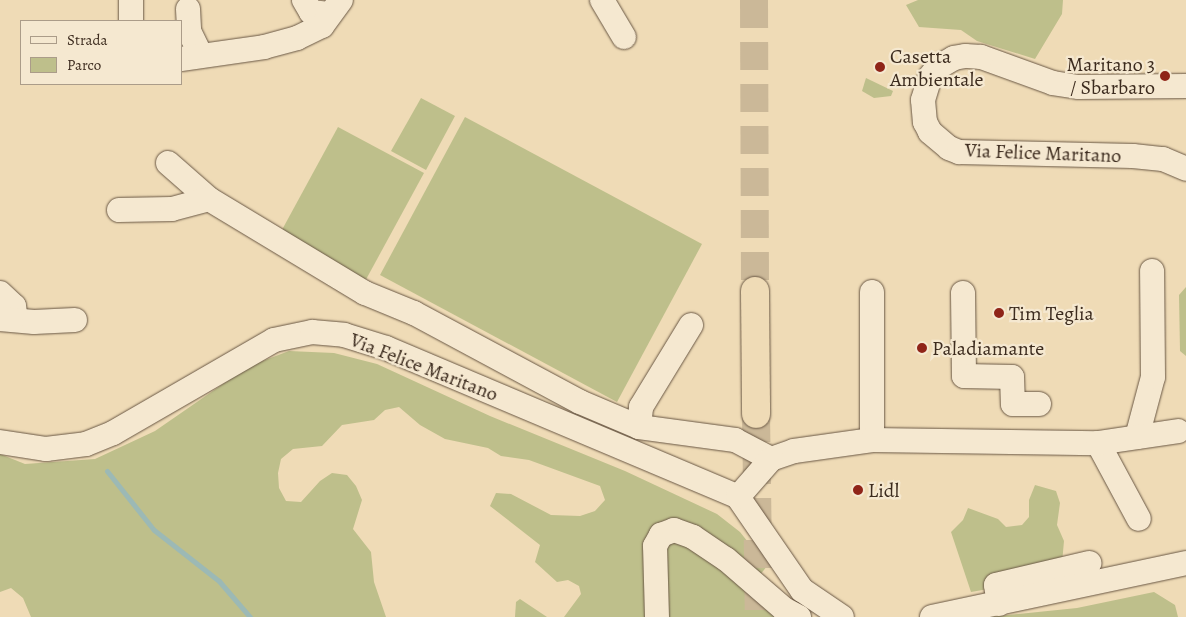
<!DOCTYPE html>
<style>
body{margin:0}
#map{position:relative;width:1186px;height:617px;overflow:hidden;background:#efdbb6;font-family:Alegreya,serif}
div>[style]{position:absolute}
.green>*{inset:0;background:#bebf8b}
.stream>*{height:5px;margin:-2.5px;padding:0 2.5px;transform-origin:2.5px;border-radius:2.5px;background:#9cb9b5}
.highway-tunnel>*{height:28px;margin-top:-14px;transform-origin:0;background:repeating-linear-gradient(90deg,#cbb898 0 28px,transparent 0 42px)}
.roads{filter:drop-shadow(0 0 1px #695744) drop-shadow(0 0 1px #695744)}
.minor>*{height:24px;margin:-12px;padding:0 12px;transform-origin:12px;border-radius:12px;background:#f5e8d0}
.highway>*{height:28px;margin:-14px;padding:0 14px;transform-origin:14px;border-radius:14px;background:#efdbb6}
.dots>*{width:14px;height:14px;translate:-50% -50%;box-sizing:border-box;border:2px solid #f5e8d0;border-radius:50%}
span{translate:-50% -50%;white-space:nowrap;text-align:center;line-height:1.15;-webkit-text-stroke:4.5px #f5e8d0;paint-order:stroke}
.poi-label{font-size:20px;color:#3c2b1e}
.left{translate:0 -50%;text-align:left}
.right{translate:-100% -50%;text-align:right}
.street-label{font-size:20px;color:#3c2b1e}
.legend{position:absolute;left:20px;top:20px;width:162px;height:65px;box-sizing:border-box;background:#f5e8d0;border:1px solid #ab9c89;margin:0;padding:6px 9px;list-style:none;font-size:15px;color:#3c2b1e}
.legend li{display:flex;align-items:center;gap:10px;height:25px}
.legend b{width:25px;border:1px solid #ab9c89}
</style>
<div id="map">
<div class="green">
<i style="clip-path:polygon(918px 0,1063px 0,1062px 14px,1035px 59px,977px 41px,961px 30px,919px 27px,906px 5px)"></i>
<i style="clip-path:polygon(866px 78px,893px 91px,891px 96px,874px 98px,862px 91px)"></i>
<i style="clip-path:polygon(421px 98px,455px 116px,426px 170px,391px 151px)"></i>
<i style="clip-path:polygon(465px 117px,702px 244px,617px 402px,380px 275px)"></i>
<i style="clip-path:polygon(338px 127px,424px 173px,363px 285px,277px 239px)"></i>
<i style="clip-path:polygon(1186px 287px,1186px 356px,1180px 351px,1179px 295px)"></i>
<i style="clip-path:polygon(289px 351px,334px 353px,377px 364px,490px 416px,625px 471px,717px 514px,740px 532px,767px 566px,760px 575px,660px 526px,653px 617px,564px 617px,581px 594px,579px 586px,568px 580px,557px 582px,535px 562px,540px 545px,490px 506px,496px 493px,511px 494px,551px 515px,580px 516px,595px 511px,605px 500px,600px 486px,529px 460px,501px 456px,488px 448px,445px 439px,420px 425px,399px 407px,385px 410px,374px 420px,342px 425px,322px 446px,293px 449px,281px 459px,278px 473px,279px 488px,286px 501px,301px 502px,320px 481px,332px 473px,347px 475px,356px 486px,362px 500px,353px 529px,371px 552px,374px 582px,386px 617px,31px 617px,23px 598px,11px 588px,0 592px,0 454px,25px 464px,95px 459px,155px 431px,249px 366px)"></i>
<i style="clip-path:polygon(1035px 485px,1056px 491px,1060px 503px,1057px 525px,1064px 541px,1062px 563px,994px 588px,971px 592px,951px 532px,963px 520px,968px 508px,998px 519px,1006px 527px,1022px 525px,1029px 517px,1029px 500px)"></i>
<i style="clip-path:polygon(680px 539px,787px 617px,663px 617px,665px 546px)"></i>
<i style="clip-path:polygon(1154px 592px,1175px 605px,1178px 617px,988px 617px,1077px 608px)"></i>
<i style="clip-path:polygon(520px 599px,547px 617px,515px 617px,516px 602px)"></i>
</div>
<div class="stream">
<i style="left:107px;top:471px;width:75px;rotate:51.5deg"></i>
<i style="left:154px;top:530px;width:83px;rotate:38.1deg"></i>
<i style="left:219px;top:581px;width:48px;rotate:49.3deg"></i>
</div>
<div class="highway-tunnel">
<i style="left:754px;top:0;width:291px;rotate:89.8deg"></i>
<i style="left:756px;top:414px;width:203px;rotate:89.2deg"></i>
</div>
<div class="roads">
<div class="minor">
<i style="left:131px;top:0;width:21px;rotate:90deg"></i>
<i style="left:304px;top:0;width:14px;rotate:60deg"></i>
<i style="left:311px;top:12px;width:18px;rotate:6deg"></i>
<i style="left:602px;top:0;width:43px;rotate:59.3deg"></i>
<i style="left:188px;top:9px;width:22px;rotate:87deg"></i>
<i style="left:189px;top:31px;width:25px;rotate:64deg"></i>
<i style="left:181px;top:59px;width:84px;rotate:-8.2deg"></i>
<i style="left:264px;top:47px;width:34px;rotate:-15deg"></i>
<i style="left:297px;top:38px;width:28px;rotate:-26deg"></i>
<i style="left:322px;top:26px;width:32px;rotate:-54deg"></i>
<i style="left:1186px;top:86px;width:108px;rotate:179.5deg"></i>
<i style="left:1078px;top:87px;width:25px;rotate:-171deg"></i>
<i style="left:1053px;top:83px;width:77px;rotate:-160.1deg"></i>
<i style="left:981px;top:57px;width:16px;rotate:-176deg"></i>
<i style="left:965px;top:56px;width:11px;rotate:170deg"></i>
<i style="left:954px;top:58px;width:20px;rotate:150deg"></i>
<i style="left:937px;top:68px;width:11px;rotate:128deg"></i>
<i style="left:930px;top:77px;width:24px;rotate:107deg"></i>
<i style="left:923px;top:100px;width:22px;rotate:85deg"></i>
<i style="left:925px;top:122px;width:11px;rotate:63deg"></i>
<i style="left:930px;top:132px;width:25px;rotate:40deg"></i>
<i style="left:949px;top:148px;width:11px;rotate:22deg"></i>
<i style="left:959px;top:152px;width:174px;rotate:1.3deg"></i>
<i style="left:1133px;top:156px;width:30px;rotate:6deg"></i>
<i style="left:1163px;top:159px;width:25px;rotate:23deg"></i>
<i style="left:168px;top:163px;width:55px;rotate:41.3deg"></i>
<i style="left:119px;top:210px;width:53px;rotate:-1.1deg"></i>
<i style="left:172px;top:209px;width:38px;rotate:-15deg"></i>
<i style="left:209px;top:199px;width:182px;rotate:31.1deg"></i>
<i style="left:365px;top:293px;width:53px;rotate:22.2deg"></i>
<i style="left:414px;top:313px;width:188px;rotate:28.2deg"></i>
<i style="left:580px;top:402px;width:64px;rotate:23deg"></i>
<i style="left:639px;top:427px;width:97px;rotate:7.7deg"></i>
<i style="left:735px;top:440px;width:41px;rotate:27.8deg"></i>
<i style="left:872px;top:292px;width:148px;rotate:90deg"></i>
<i style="left:0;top:293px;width:19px;rotate:43deg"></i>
<i style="left:14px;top:306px;width:14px;rotate:82deg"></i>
<i style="left:963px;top:293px;width:83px;rotate:89.3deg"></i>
<i style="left:964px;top:376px;width:48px;rotate:1.2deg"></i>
<i style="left:1012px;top:377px;width:27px;rotate:88deg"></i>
<i style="left:1013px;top:404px;width:26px"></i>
<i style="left:0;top:319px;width:34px;rotate:5deg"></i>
<i style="left:34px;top:322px;width:41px;rotate:-2.8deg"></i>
<i style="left:639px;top:427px;width:20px;rotate:-84deg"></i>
<i style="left:641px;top:407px;width:96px;rotate:-58.6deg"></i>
<i style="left:1137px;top:437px;width:62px;rotate:-75.1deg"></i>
<i style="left:1153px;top:377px;width:106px;rotate:-90.5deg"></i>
<i style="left:0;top:442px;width:47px;rotate:8.7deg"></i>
<i style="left:46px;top:449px;width:40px;rotate:-7.1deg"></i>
<i style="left:86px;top:444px;width:29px;rotate:-22deg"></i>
<i style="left:113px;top:433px;width:186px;rotate:-30deg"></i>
<i style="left:274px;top:340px;width:39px;rotate:-12deg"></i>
<i style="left:312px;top:332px;width:32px;rotate:5deg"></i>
<i style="left:344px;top:335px;width:44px;rotate:17.2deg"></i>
<i style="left:386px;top:348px;width:382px;rotate:22.9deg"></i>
<i style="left:738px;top:497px;width:113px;rotate:55.5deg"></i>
<i style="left:802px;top:590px;width:48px;rotate:34deg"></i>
<i style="left:1098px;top:443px;width:86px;rotate:61.7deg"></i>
<i style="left:738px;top:497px;width:50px;rotate:-49deg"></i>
<i style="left:771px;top:459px;width:24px;rotate:-19deg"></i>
<i style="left:794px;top:451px;width:79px;rotate:-8deg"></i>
<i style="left:872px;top:440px;width:226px;rotate:0.8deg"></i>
<i style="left:1098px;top:443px;width:81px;rotate:-8.5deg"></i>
<i style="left:999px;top:604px;width:19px;rotate:-99deg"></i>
<i style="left:996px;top:585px;width:96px;rotate:-13.3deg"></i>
<i style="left:657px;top:617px;width:71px;rotate:-91.6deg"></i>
<i style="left:655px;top:546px;width:13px;rotate:-61deg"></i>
<i style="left:661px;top:535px;width:14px;rotate:-21deg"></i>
<i style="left:674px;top:530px;width:20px;rotate:20deg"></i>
<i style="left:693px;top:537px;width:40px;rotate:34deg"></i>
<i style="left:726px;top:559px;width:77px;rotate:40.8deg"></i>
<i style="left:784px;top:609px;width:17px;rotate:28deg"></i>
<i style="left:932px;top:617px;width:260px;rotate:-12deg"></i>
</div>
<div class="highway">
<i style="left:755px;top:291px;width:123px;rotate:89.5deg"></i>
</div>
</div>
<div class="dots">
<i style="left:880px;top:67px;background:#8f2418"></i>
<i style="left:1165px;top:76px;background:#8f2418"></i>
<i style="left:999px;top:313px;background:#8f2418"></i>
<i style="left:922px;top:348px;background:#8f2418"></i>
<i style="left:858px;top:490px;background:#8f2418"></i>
</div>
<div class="poi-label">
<span class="left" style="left:890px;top:68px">Casetta<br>Ambientale</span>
<span class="right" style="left:1155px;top:76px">Maritano 3<br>/ Sbarbaro</span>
<span class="left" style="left:1009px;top:313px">Tim Teglia</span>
<span class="left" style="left:932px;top:348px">Paladiamante</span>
<span class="left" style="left:868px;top:490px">Lidl</span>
</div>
<div class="street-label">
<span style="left:1043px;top:153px;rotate:2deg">Via Felice Maritano</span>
<span style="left:424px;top:367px;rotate:21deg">Via Felice Maritano</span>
</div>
<ul class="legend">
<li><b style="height:6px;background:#f5e8d0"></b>Strada</li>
<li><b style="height:14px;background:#bebf8b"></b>Parco</li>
</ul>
</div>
